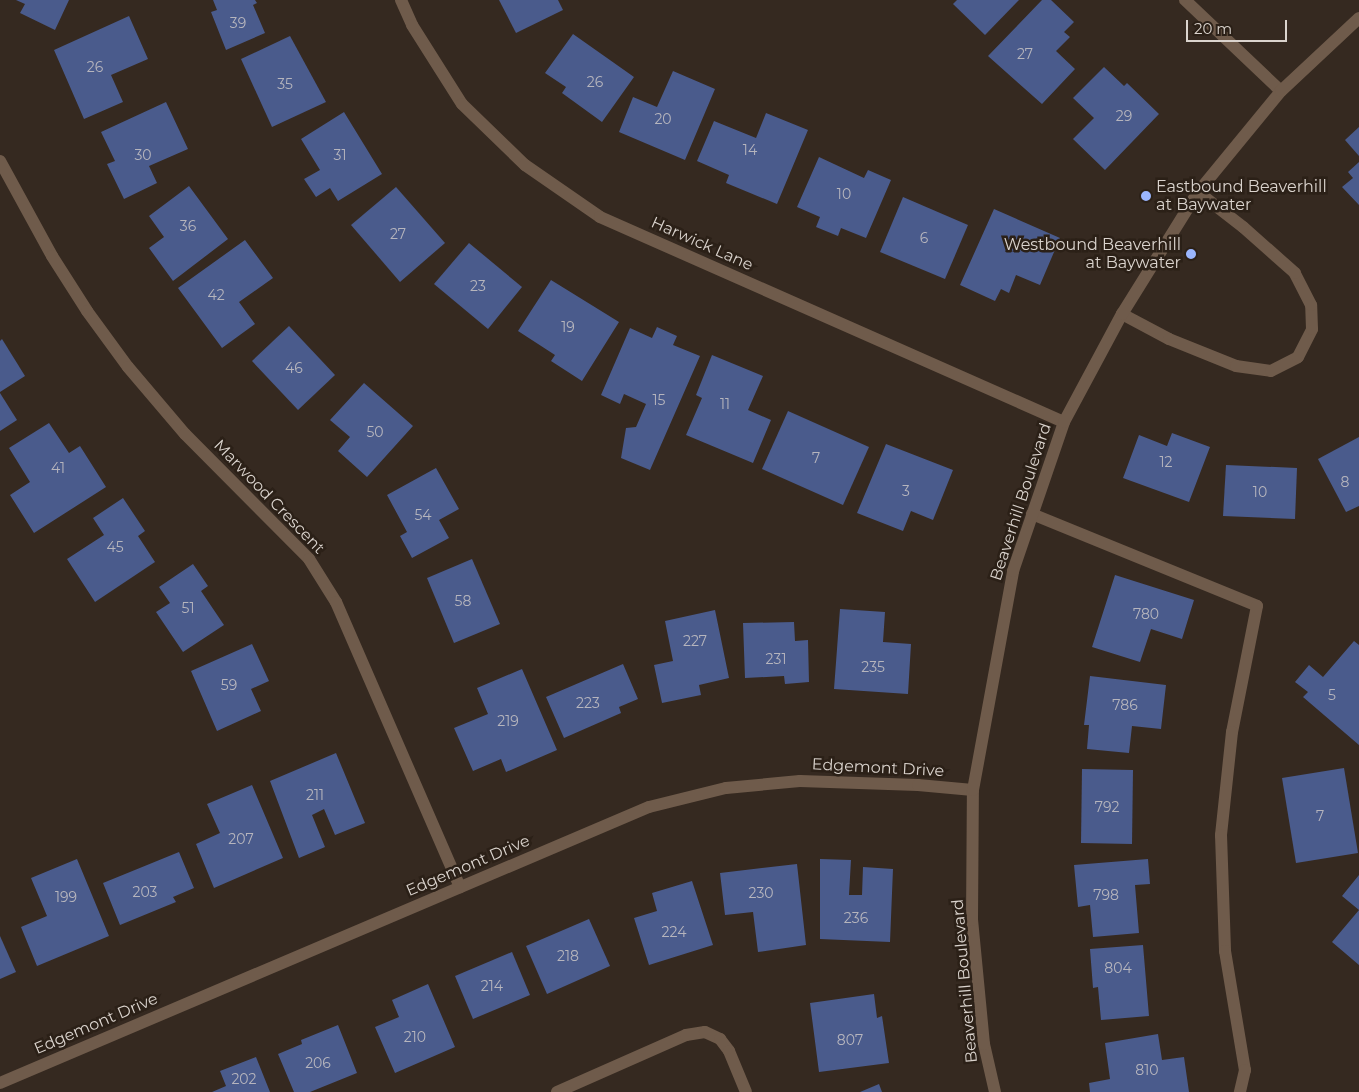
<!DOCTYPE html>
<style>
body{margin:0}
#map{position:relative;width:1359px;height:1092px;overflow:hidden;background:#352920;font-family:Montserrat,sans-serif}
div>[style]{position:absolute}
.building>*{inset:0;background:#4a5b8c}
.service>*{height:12px;margin:-6px;padding:0 6px;transform-origin:6px;border-radius:6px;background:#6f5b4b}
.minor>*{height:12px;margin:-6px;padding:0 6px;transform-origin:6px;border-radius:6px;background:#6f5b4b}
.tertiary>*{height:12px;margin:-6px;padding:0 6px;transform-origin:6px;border-radius:6px;background:#6f5b4b}
.dots>*{width:14px;height:14px;translate:-50% -50%;box-sizing:border-box;border:2px solid #2b2017;border-radius:50%}
span{translate:-50% -50%;white-space:nowrap;text-align:center;line-height:1.15;-webkit-text-stroke:5px #2b2017;paint-order:stroke}
.number-label{font-size:14px;color:#b6b5bd}
.number-label span{-webkit-text-stroke-width:0}
.poi-label{font-size:16px;color:#dad3cd}
.left{translate:0 -50%;text-align:left}
.right{translate:-100% -50%;text-align:right}
.street-label{font-size:16px;color:#dad3cd}
.scale{position:absolute;left:1186px;top:20px;width:101px;height:22px;box-sizing:border-box;border:2px solid #dad3cd;border-top:0;padding-left:6px;font-size:15px;line-height:18px;white-space:nowrap;color:#dad3cd;-webkit-text-stroke:4px #2b2017;paint-order:stroke}
</style>
<div id="map">
<div class="building">
<i style="clip-path:polygon(16px 0,69px 0,55px 30px,20px 13px,25px 4px)"></i>
<i style="clip-path:polygon(213px 0,255px 0,257px 3px,253px 5px,265px 33px,226px 50px,211px 12px,217px 10px)"></i>
<i style="clip-path:polygon(499px 0,558px 0,563px 10px,516px 33px)"></i>
<i style="clip-path:polygon(957px 0,1019px 0,985px 35px,953px 4px)"></i>
<i style="clip-path:polygon(1042px 0,1051px 0,1074px 22px,1064px 32px,1070px 37px,1056px 51px,1075px 69px,1042px 104px,988px 56px)"></i>
<i style="clip-path:polygon(129px 16px,148px 59px,111px 75px,123px 102px,84px 119px,54px 50px)"></i>
<i style="clip-path:polygon(573px 34px,634px 77px,602px 122px,562px 93px,566px 87px,545px 73px)"></i>
<i style="clip-path:polygon(290px 36px,326px 102px,272px 127px,241px 59px)"></i>
<i style="clip-path:polygon(1104px 67px,1124px 86px,1127px 83px,1159px 114px,1105px 170px,1073px 139px,1094px 118px,1073px 98px)"></i>
<i style="clip-path:polygon(673px 71px,715px 89px,685px 160px,619px 132px,633px 97px,657px 107px)"></i>
<i style="clip-path:polygon(166px 102px,188px 149px,149px 166px,157px 183px,124px 199px,107px 164px,115px 161px,101px 132px)"></i>
<i style="clip-path:polygon(344px 112px,382px 174px,338px 201px,330px 188px,316px 197px,304px 179px,320px 170px,301px 139px)"></i>
<i style="clip-path:polygon(766px 113px,808px 130px,777px 204px,726px 183px,729px 175px,697px 161px,714px 121px,756px 138px)"></i>
<i style="clip-path:polygon(1359px 127px,1359px 156px,1345px 140px)"></i>
<i style="clip-path:polygon(819px 157px,864px 178px,868px 170px,891px 180px,866px 238px,841px 228px,838px 236px,816px 227px,820px 217px,797px 207px)"></i>
<i style="clip-path:polygon(1359px 162px,1359px 205px,1342px 187px,1353px 178px,1348px 172px)"></i>
<i style="clip-path:polygon(189px 186px,228px 239px,173px 281px,149px 248px,164px 237px,149px 216px)"></i>
<i style="clip-path:polygon(396px 187px,445px 243px,400px 282px,351px 225px)"></i>
<i style="clip-path:polygon(903px 197px,968px 225px,945px 279px,880px 252px)"></i>
<i style="clip-path:polygon(994px 209px,1060px 238px,1040px 285px,1016px 275px,1009px 293px,1001px 289px,995px 301px,960px 285px)"></i>
<i style="clip-path:polygon(245px 240px,273px 278px,239px 302px,255px 324px,222px 348px,178px 288px)"></i>
<i style="clip-path:polygon(469px 243px,522px 287px,488px 329px,434px 284px)"></i>
<i style="clip-path:polygon(551px 280px,619px 322px,582px 381px,551px 361px,555px 355px,518px 331px)"></i>
<i style="clip-path:polygon(289px 326px,335px 375px,298px 410px,252px 361px)"></i>
<i style="clip-path:polygon(657px 327px,677px 336px,673px 345px,700px 356px,650px 470px,621px 458px,626px 428px,636px 427px,646px 404px,624px 394px,620px 404px,601px 395px,630px 328px,652px 338px)"></i>
<i style="clip-path:polygon(2px 339px,25px 376px,0 392px,0 341px)"></i>
<i style="clip-path:polygon(712px 355px,763px 376px,748px 410px,771px 420px,753px 463px,686px 435px,702px 398px,696px 395px)"></i>
<i style="clip-path:polygon(364px 383px,413px 426px,367px 477px,338px 451px,350px 437px,330px 420px)"></i>
<i style="clip-path:polygon(0 393px,17px 420px,0 431px)"></i>
<i style="clip-path:polygon(788px 411px,869px 447px,843px 505px,762px 469px)"></i>
<i style="clip-path:polygon(49px 423px,69px 453px,80px 446px,106px 487px,34px 533px,10px 495px,30px 482px,9px 448px)"></i>
<i style="clip-path:polygon(1172px 433px,1210px 447px,1189px 502px,1123px 478px,1139px 435px,1167px 446px)"></i>
<i style="clip-path:polygon(1359px 437px,1359px 506px,1346px 512px,1318px 459px)"></i>
<i style="clip-path:polygon(886px 444px,953px 470px,933px 520px,911px 511px,903px 531px,857px 513px)"></i>
<i style="clip-path:polygon(1226px 465px,1297px 468px,1295px 519px,1223px 516px)"></i>
<i style="clip-path:polygon(436px 468px,459px 509px,439px 520px,449px 538px,412px 558px,400px 536px,407px 532px,387px 495px)"></i>
<i style="clip-path:polygon(123px 498px,145px 531px,138px 536px,155px 562px,95px 602px,67px 559px,104px 535px,93px 518px)"></i>
<i style="clip-path:polygon(472px 559px,500px 624px,454px 643px,427px 578px)"></i>
<i style="clip-path:polygon(193px 564px,208px 586px,201px 591px,224px 625px,183px 652px,156px 612px,170px 603px,159px 587px)"></i>
<i style="clip-path:polygon(1115px 575px,1194px 600px,1182px 639px,1151px 629px,1140px 662px,1092px 647px)"></i>
<i style="clip-path:polygon(840px 609px,885px 612px,883px 642px,911px 644px,908px 694px,834px 689px)"></i>
<i style="clip-path:polygon(715px 610px,729px 678px,699px 685px,701px 695px,662px 703px,654px 665px,673px 661px,665px 621px)"></i>
<i style="clip-path:polygon(794px 622px,795px 641px,808px 640px,809px 682px,785px 684px,784px 676px,745px 678px,743px 623px)"></i>
<i style="clip-path:polygon(1354px 641px,1359px 645px,1359px 745px,1303px 697px,1308px 692px,1295px 682px,1309px 665px,1323px 677px)"></i>
<i style="clip-path:polygon(252px 644px,269px 681px,251px 689px,261px 711px,217px 731px,191px 671px)"></i>
<i style="clip-path:polygon(623px 664px,638px 699px,619px 707px,621px 713px,564px 738px,546px 697px)"></i>
<i style="clip-path:polygon(522px 669px,557px 750px,506px 772px,501px 759px,473px 771px,454px 728px,488px 714px,477px 688px)"></i>
<i style="clip-path:polygon(1090px 676px,1166px 685px,1161px 729px,1132px 726px,1129px 753px,1087px 749px,1089px 725px,1084px 725px)"></i>
<i style="clip-path:polygon(336px 753px,365px 823px,335px 835px,324px 809px,312px 815px,325px 847px,299px 858px,270px 781px)"></i>
<i style="clip-path:polygon(1344px 768px,1358px 853px,1296px 863px,1282px 778px)"></i>
<i style="clip-path:polygon(1082px 769px,1133px 770px,1132px 844px,1081px 843px)"></i>
<i style="clip-path:polygon(252px 785px,283px 858px,214px 888px,196px 844px,220px 833px,207px 804px)"></i>
<i style="clip-path:polygon(179px 852px,194px 888px,173px 897px,176px 902px,120px 925px,103px 883px)"></i>
<i style="clip-path:polygon(77px 859px,109px 936px,37px 966px,21px 927px,47px 916px,31px 878px)"></i>
<i style="clip-path:polygon(820px 859px,851px 860px,849px 895px,862px 895px,863px 867px,893px 869px,890px 942px,820px 939px)"></i>
<i style="clip-path:polygon(1148px 859px,1150px 884px,1135px 885px,1139px 933px,1093px 937px,1090px 905px,1078px 907px,1074px 865px)"></i>
<i style="clip-path:polygon(797px 864px,806px 945px,758px 952px,753px 912px,725px 915px,720px 873px)"></i>
<i style="clip-path:polygon(1359px 875px,1359px 965px,1332px 942px,1359px 910px,1342px 896px)"></i>
<i style="clip-path:polygon(692px 881px,713px 945px,649px 965px,634px 918px,657px 911px,652px 893px)"></i>
<i style="clip-path:polygon(589px 919px,610px 966px,547px 994px,526px 946px)"></i>
<i style="clip-path:polygon(0 936px,16px 972px,0 979px)"></i>
<i style="clip-path:polygon(1143px 945px,1149px 1016px,1101px 1020px,1098px 987px,1093px 988px,1090px 949px)"></i>
<i style="clip-path:polygon(512px 952px,530px 995px,473px 1019px,455px 976px)"></i>
<i style="clip-path:polygon(428px 984px,455px 1047px,395px 1073px,375px 1027px,399px 1017px,392px 1000px)"></i>
<i style="clip-path:polygon(874px 994px,877px 1018px,882px 1016px,889px 1063px,819px 1072px,810px 1003px)"></i>
<i style="clip-path:polygon(338px 1025px,357px 1073px,310px 1092px,294px 1092px,278px 1054px,302px 1044px,301px 1040px)"></i>
<i style="clip-path:polygon(1158px 1034px,1162px 1060px,1184px 1057px,1189px 1092px,1090px 1092px,1089px 1083px,1110px 1079px,1105px 1043px)"></i>
<i style="clip-path:polygon(256px 1057px,270px 1092px,212px 1092px,226px 1086px,220px 1071px)"></i>
<i style="clip-path:polygon(879px 1084px,882px 1092px,860px 1092px)"></i>
</div>
<div class="service">
<i style="left:1032px;top:514px;width:243px;rotate:22.2deg"></i>
<i style="left:1257px;top:606px;width:128px;rotate:101.2deg"></i>
<i style="left:1232px;top:732px;width:104px;rotate:96.1deg"></i>
<i style="left:1221px;top:835px;width:116px;rotate:88deg"></i>
<i style="left:1225px;top:951px;width:121px;rotate:80.5deg"></i>
<i style="left:1245px;top:1070px;width:23px;rotate:103deg"></i>
<i style="left:557px;top:1092px;width:141px;rotate:-23.8deg"></i>
<i style="left:686px;top:1035px;width:19px;rotate:-9deg"></i>
<i style="left:705px;top:1032px;width:17px;rotate:25deg"></i>
<i style="left:720px;top:1039px;width:15px;rotate:53deg"></i>
<i style="left:729px;top:1051px;width:44px;rotate:67.5deg"></i>
</div>
<div class="minor">
<i style="left:401px;top:0;width:27px;rotate:66deg"></i>
<i style="left:412px;top:25px;width:93px;rotate:57.7deg"></i>
<i style="left:462px;top:104px;width:88px;rotate:44.1deg"></i>
<i style="left:525px;top:165px;width:91px;rotate:34.7deg"></i>
<i style="left:600px;top:217px;width:507px;rotate:23.84deg"></i>
<i style="left:1185px;top:0;width:132px;rotate:43.5deg"></i>
<i style="left:0;top:161px;width:108px;rotate:61.3deg"></i>
<i style="left:52px;top:256px;width:65px;rotate:57.5deg"></i>
<i style="left:87px;top:311px;width:69px;rotate:53.8deg"></i>
<i style="left:128px;top:367px;width:88px;rotate:49.6deg"></i>
<i style="left:185px;top:434px;width:176px;rotate:45.2deg"></i>
<i style="left:309px;top:559px;width:51px;rotate:57.9deg"></i>
<i style="left:336px;top:602px;width:311px;rotate:66.5deg"></i>
<i style="left:1122px;top:314px;width:53px;rotate:28deg"></i>
<i style="left:1169px;top:339px;width:72px;rotate:21.9deg"></i>
<i style="left:1236px;top:366px;width:35px;rotate:8deg"></i>
<i style="left:1271px;top:371px;width:30px;rotate:-27deg"></i>
<i style="left:1298px;top:357px;width:31px;rotate:-63deg"></i>
<i style="left:1312px;top:329px;width:24px;rotate:-92deg"></i>
<i style="left:1311px;top:305px;width:36px;rotate:-117deg"></i>
<i style="left:1295px;top:273px;width:69px;rotate:-138.5deg"></i>
<i style="left:1243px;top:227px;width:57px;rotate:-142.1deg"></i>
<i style="left:0;top:1083px;width:705px;rotate:-23.04deg"></i>
<i style="left:649px;top:807px;width:79px;rotate:-13.9deg"></i>
<i style="left:726px;top:788px;width:74px;rotate:-5.4deg"></i>
<i style="left:800px;top:781px;width:118px;rotate:1.9deg"></i>
<i style="left:918px;top:785px;width:55px;rotate:5.2deg"></i>
</div>
<div class="tertiary">
<i style="left:995px;top:1092px;width:49px;rotate:-102.9deg"></i>
<i style="left:984px;top:1044px;width:125px;rotate:-95.5deg"></i>
<i style="left:972px;top:920px;width:130px;rotate:-89.6deg"></i>
<i style="left:973px;top:790px;width:223px;rotate:-79.6deg"></i>
<i style="left:1013px;top:571px;width:157px;rotate:-71.1deg"></i>
<i style="left:1064px;top:422px;width:123px;rotate:-61.8deg"></i>
<i style="left:1122px;top:314px;width:144px;rotate:-58.1deg"></i>
<i style="left:1198px;top:192px;width:131px;rotate:-50.6deg"></i>
<i style="left:1281px;top:91px;width:107px;rotate:-43.1deg"></i>
</div>
<div class="dots">
<i style="left:1146px;top:196px;background:#9ab5fd"></i>
<i style="left:1191px;top:254px;background:#9ab5fd"></i>
</div>
<div class="number-label">
<span style="left:238px;top:23px">39</span>
<span style="left:1025px;top:54px">27</span>
<span style="left:95px;top:67px">26</span>
<span style="left:595px;top:82px">26</span>
<span style="left:285px;top:84px">35</span>
<span style="left:1124px;top:116px">29</span>
<span style="left:663px;top:119px">20</span>
<span style="left:750px;top:150px">14</span>
<span style="left:143px;top:155px">30</span>
<span style="left:340px;top:155px">31</span>
<span style="left:844px;top:194px">10</span>
<span style="left:188px;top:226px">36</span>
<span style="left:398px;top:234px">27</span>
<span style="left:924px;top:238px">6</span>
<span style="left:478px;top:286px">23</span>
<span style="left:216px;top:295px">42</span>
<span style="left:568px;top:327px">19</span>
<span style="left:294px;top:368px">46</span>
<span style="left:659px;top:400px">15</span>
<span style="left:725px;top:404px">11</span>
<span style="left:375px;top:432px">50</span>
<span style="left:816px;top:458px">7</span>
<span style="left:1166px;top:462px">12</span>
<span style="left:58px;top:468px">41</span>
<span style="left:1345px;top:482px">8</span>
<span style="left:906px;top:491px">3</span>
<span style="left:1260px;top:492px">10</span>
<span style="left:423px;top:515px">54</span>
<span style="left:115px;top:547px">45</span>
<span style="left:463px;top:601px">58</span>
<span style="left:188px;top:608px">51</span>
<span style="left:1146px;top:614px">780</span>
<span style="left:695px;top:641px">227</span>
<span style="left:776px;top:659px">231</span>
<span style="left:873px;top:667px">235</span>
<span style="left:229px;top:685px">59</span>
<span style="left:1332px;top:695px">5</span>
<span style="left:588px;top:703px">223</span>
<span style="left:1125px;top:705px">786</span>
<span style="left:508px;top:721px">219</span>
<span style="left:315px;top:795px">211</span>
<span style="left:1107px;top:807px">792</span>
<span style="left:1320px;top:816px">7</span>
<span style="left:241px;top:839px">207</span>
<span style="left:145px;top:892px">203</span>
<span style="left:761px;top:893px">230</span>
<span style="left:1106px;top:895px">798</span>
<span style="left:66px;top:897px">199</span>
<span style="left:856px;top:918px">236</span>
<span style="left:674px;top:932px">224</span>
<span style="left:568px;top:956px">218</span>
<span style="left:1118px;top:968px">804</span>
<span style="left:492px;top:986px">214</span>
<span style="left:415px;top:1037px">210</span>
<span style="left:850px;top:1040px">807</span>
<span style="left:318px;top:1063px">206</span>
<span style="left:1147px;top:1070px">810</span>
<span style="left:244px;top:1079px">202</span>
</div>
<div class="poi-label">
<span class="left" style="left:1156px;top:196px">Eastbound Beaverhill<br>at Baywater</span>
<span class="right" style="left:1181px;top:254px">Westbound Beaverhill<br>at Baywater</span>
</div>
<div class="street-label">
<span style="left:702px;top:244px;rotate:24deg">Harwick Lane</span>
<span style="left:269px;top:497px;rotate:46deg">Marwood Crescent</span>
<span style="left:1021px;top:502px;rotate:-72deg">Beaverhill Boulevard</span>
<span style="left:878px;top:768px;rotate:3deg">Edgemont Drive</span>
<span style="left:468px;top:866px;rotate:-23deg">Edgemont Drive</span>
<span style="left:965px;top:981px;rotate:-95deg">Beaverhill Boulevard</span>
<span style="left:96px;top:1024px;rotate:-23deg">Edgemont Drive</span>
</div>
<div class="scale">20 m</div>
</div>
